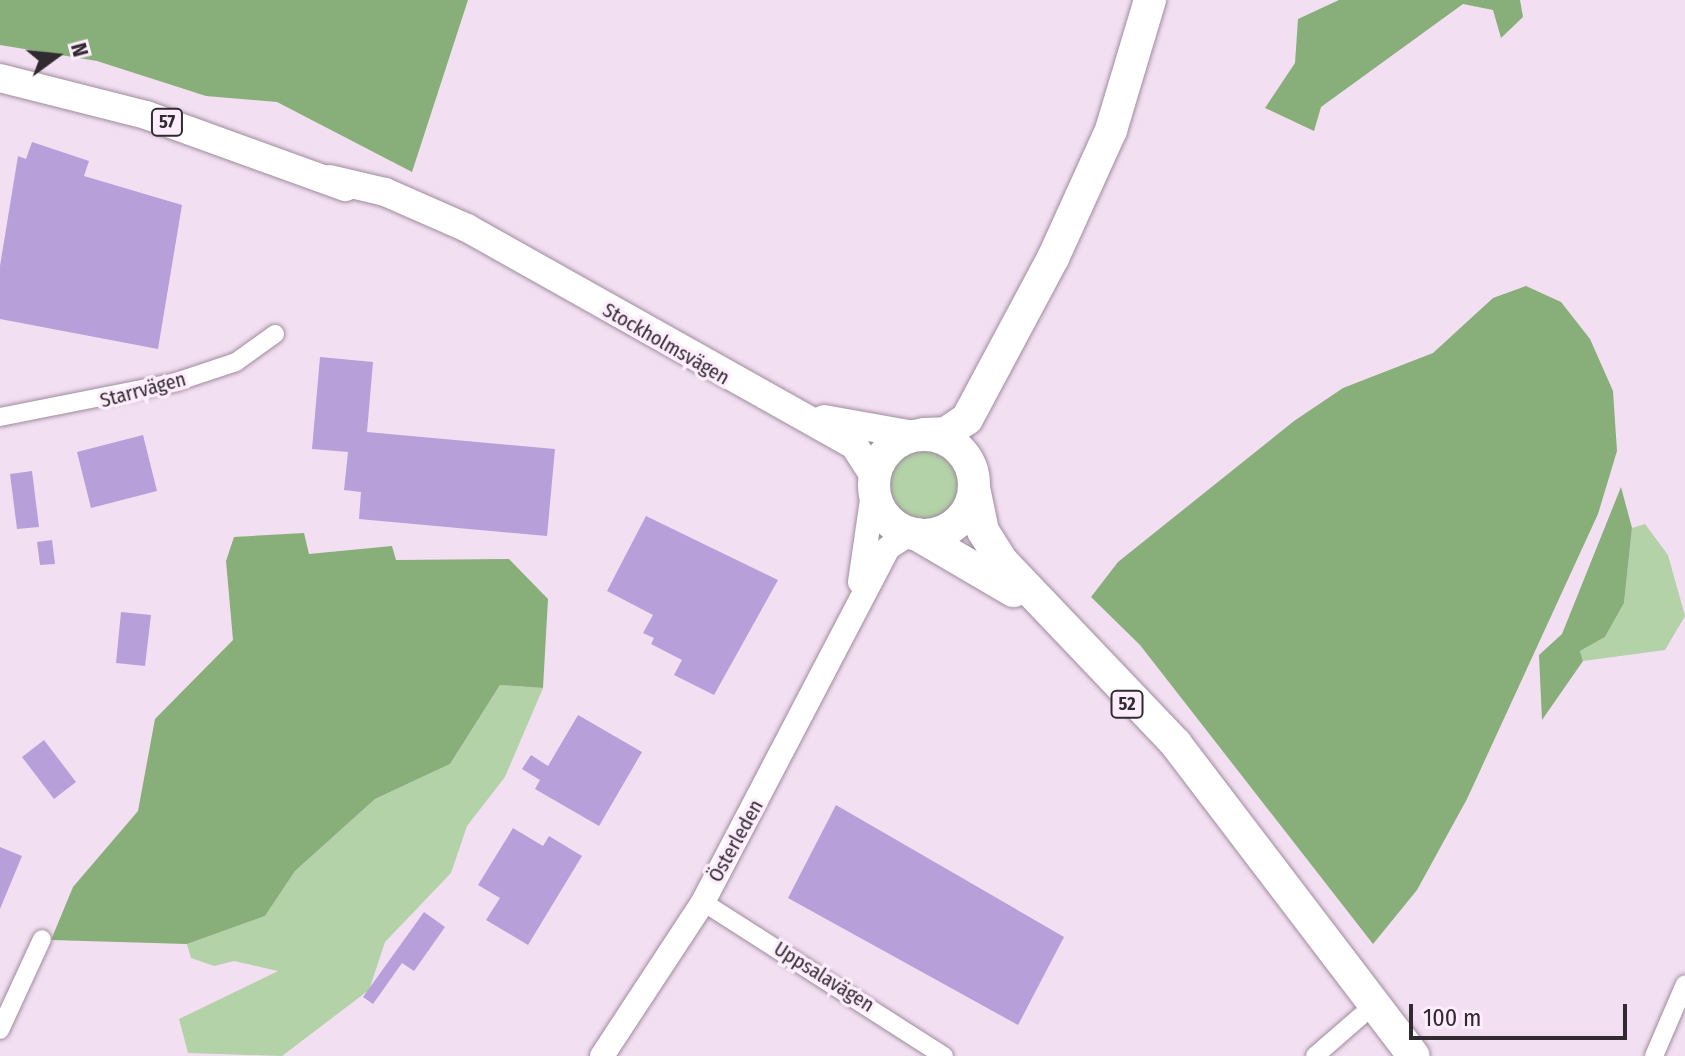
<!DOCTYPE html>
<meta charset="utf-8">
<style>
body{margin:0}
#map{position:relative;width:1685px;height:1056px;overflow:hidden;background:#f3dff2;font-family:"Fira Sans Condensed",sans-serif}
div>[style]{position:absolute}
.green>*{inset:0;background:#b3d2a7}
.round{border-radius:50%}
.forest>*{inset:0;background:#88ae79}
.building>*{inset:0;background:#b7a0d9}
.roads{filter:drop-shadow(0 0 2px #9e8c9d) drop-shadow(0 0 2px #9e8c9d)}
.street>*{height:18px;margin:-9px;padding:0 9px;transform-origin:9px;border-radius:9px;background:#fff}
.secondary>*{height:24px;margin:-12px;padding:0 12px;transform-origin:12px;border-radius:12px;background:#fff}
.primary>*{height:28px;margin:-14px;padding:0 14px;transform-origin:14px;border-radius:14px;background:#fff}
.highway>*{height:32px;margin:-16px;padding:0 16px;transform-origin:16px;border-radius:16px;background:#fff}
.highway>.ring{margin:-16px;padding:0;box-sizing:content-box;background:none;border:32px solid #fff;border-radius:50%}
span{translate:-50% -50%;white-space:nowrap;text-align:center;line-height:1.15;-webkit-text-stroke:7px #feeefd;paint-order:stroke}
.shield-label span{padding:2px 6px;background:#feeefd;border:2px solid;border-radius:6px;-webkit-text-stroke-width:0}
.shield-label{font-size:18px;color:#322a31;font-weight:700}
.street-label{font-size:20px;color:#322a31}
.north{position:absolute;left:16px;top:16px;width:80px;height:80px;-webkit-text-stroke:6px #feeefd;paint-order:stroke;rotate:75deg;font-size:22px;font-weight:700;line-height:32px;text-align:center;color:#322a31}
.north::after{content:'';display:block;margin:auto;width:28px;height:36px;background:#322a31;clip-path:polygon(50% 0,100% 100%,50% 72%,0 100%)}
.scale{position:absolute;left:1409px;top:1004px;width:218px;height:36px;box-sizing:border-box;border:4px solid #322a31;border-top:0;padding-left:10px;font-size:24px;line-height:28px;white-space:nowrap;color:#322a31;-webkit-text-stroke:6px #feeefd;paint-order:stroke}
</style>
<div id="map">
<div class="green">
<i class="round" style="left:889px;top:448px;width:72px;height:72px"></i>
<i style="clip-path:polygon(1645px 524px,1668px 555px,1685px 616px,1665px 650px,1583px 661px,1580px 651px,1605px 637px,1624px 603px,1632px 528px)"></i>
<i style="clip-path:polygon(500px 685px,543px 688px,505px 777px,467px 826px,451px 873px,385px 942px,369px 990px,282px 1056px,188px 1053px,179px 1019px,278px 971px,234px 961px,214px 966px,191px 958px,187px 944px,265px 916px,295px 871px,375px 799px,450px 764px)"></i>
</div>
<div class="forest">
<i style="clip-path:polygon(0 0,468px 0,412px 172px,277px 102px,206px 96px,97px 61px,0 45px)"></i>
<i style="clip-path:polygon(1339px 0,1520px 0,1523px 17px,1501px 38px,1493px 10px,1463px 4px,1321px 107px,1314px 131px,1265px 108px,1295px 63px,1298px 19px)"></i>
<i style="clip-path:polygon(1526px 286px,1561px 302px,1590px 339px,1613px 391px,1617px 451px,1598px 514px,1467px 799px,1417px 890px,1373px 944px,1140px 645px,1091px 597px,1118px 562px,1294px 421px,1343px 388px,1433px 353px,1493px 298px)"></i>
<i style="clip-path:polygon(1621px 487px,1632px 528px,1624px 603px,1605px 637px,1580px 651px,1583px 661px,1542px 720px,1539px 655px,1562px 634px)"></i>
<i style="clip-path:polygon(304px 533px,309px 554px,392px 546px,396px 560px,509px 559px,548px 599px,543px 688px,500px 685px,450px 764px,375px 799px,295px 871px,265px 916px,187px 944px,51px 940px,73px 887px,138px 811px,155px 719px,233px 640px,226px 561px,234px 537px)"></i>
</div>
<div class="building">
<i style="clip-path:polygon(32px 142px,89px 161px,84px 176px,182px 205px,158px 349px,0 319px,0 266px,18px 156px,26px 159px)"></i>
<i style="clip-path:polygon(320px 357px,373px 362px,367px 432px,555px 449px,547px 536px,359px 519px,361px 492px,344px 490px,348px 452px,312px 449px)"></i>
<i style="clip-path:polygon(143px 435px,157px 491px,91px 508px,77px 452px)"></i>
<i style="clip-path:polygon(32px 471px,39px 527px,17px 529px,10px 474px)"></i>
<i style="clip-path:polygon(646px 516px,778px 580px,714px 695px,674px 675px,682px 660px,651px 644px,654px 638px,643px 633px,653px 615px,607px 591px)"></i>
<i style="clip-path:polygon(52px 540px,55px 564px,40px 565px,37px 542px)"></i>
<i style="clip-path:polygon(121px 612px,151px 615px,145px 666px,116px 663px)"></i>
<i style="clip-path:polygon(578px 715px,642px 752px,599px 826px,535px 789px,540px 780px,522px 769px,531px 755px,548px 766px)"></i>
<i style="clip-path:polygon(44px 740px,76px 782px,54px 799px,22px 757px)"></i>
<i style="clip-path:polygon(836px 805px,1064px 937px,1018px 1025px,788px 898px)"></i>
<i style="clip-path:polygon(513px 828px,543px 846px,549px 836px,582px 856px,528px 945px,486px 920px,500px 898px,478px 885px)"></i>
<i style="clip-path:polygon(0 847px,22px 856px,0 909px)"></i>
<i style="clip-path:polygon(424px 912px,445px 927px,414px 971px,402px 963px,373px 1004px,363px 997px)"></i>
</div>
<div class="roads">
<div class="street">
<i style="left:0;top:417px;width:179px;rotate:-11.2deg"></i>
<i style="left:176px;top:382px;width:63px;rotate:-18.4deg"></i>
<i style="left:236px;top:362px;width:48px;rotate:-35.7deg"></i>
<i style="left:703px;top:902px;width:286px;rotate:32.6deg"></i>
<i style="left:0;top:1030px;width:100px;rotate:-65.2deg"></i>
<i style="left:1315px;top:1056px;width:61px;rotate:-41deg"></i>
<i style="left:1654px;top:1056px;width:78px;rotate:-66.7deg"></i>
</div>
<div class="secondary">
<i style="left:860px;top:582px;width:97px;rotate:-81.7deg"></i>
<i style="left:602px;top:1056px;width:184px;rotate:-56.7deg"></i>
<i style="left:703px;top:902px;width:399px;rotate:-62.4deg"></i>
<i style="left:888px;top:548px;width:27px;rotate:-33deg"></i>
</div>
<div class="primary">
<i style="left:0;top:78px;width:151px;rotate:14.2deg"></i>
<i style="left:146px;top:115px;width:212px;rotate:19.9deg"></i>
<i style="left:330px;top:179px;width:57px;rotate:13.3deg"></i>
<i style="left:385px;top:192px;width:90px;rotate:23.7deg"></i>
<i style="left:467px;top:228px;width:444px;rotate:29.3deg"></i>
<i style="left:854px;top:445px;width:37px;rotate:57deg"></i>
<i style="left:824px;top:419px;width:91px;rotate:10.1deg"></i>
</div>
<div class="highway">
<i style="left:923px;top:434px;width:23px;rotate:-2deg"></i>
<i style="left:946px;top:433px;width:25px;rotate:-34deg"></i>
<i style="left:967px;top:419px;width:183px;rotate:-61.9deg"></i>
<i style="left:1053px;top:258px;width:141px;rotate:-65.6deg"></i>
<i style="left:1111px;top:130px;width:136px;rotate:-73.3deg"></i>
<i class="ring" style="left:874px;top:435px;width:68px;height:68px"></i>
<i style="left:974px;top:488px;width:44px;rotate:78.2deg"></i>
<i style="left:983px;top:531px;width:34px;rotate:58deg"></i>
<i style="left:1001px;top:560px;width:254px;rotate:46.4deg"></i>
<i style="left:1176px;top:744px;width:392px;rotate:52.7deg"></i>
<i style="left:916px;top:534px;width:113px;rotate:30.4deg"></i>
</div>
</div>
<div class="shield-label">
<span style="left:167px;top:122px">57</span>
<span style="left:1127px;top:704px">52</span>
</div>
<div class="street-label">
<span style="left:666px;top:344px;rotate:30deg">Stockholmsvägen</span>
<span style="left:143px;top:390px;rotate:-15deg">Starrvägen</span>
<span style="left:736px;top:841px;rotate:-61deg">Österleden</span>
<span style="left:824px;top:977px;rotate:32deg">Uppsalavägen</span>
</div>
<div class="north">N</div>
<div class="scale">100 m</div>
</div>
